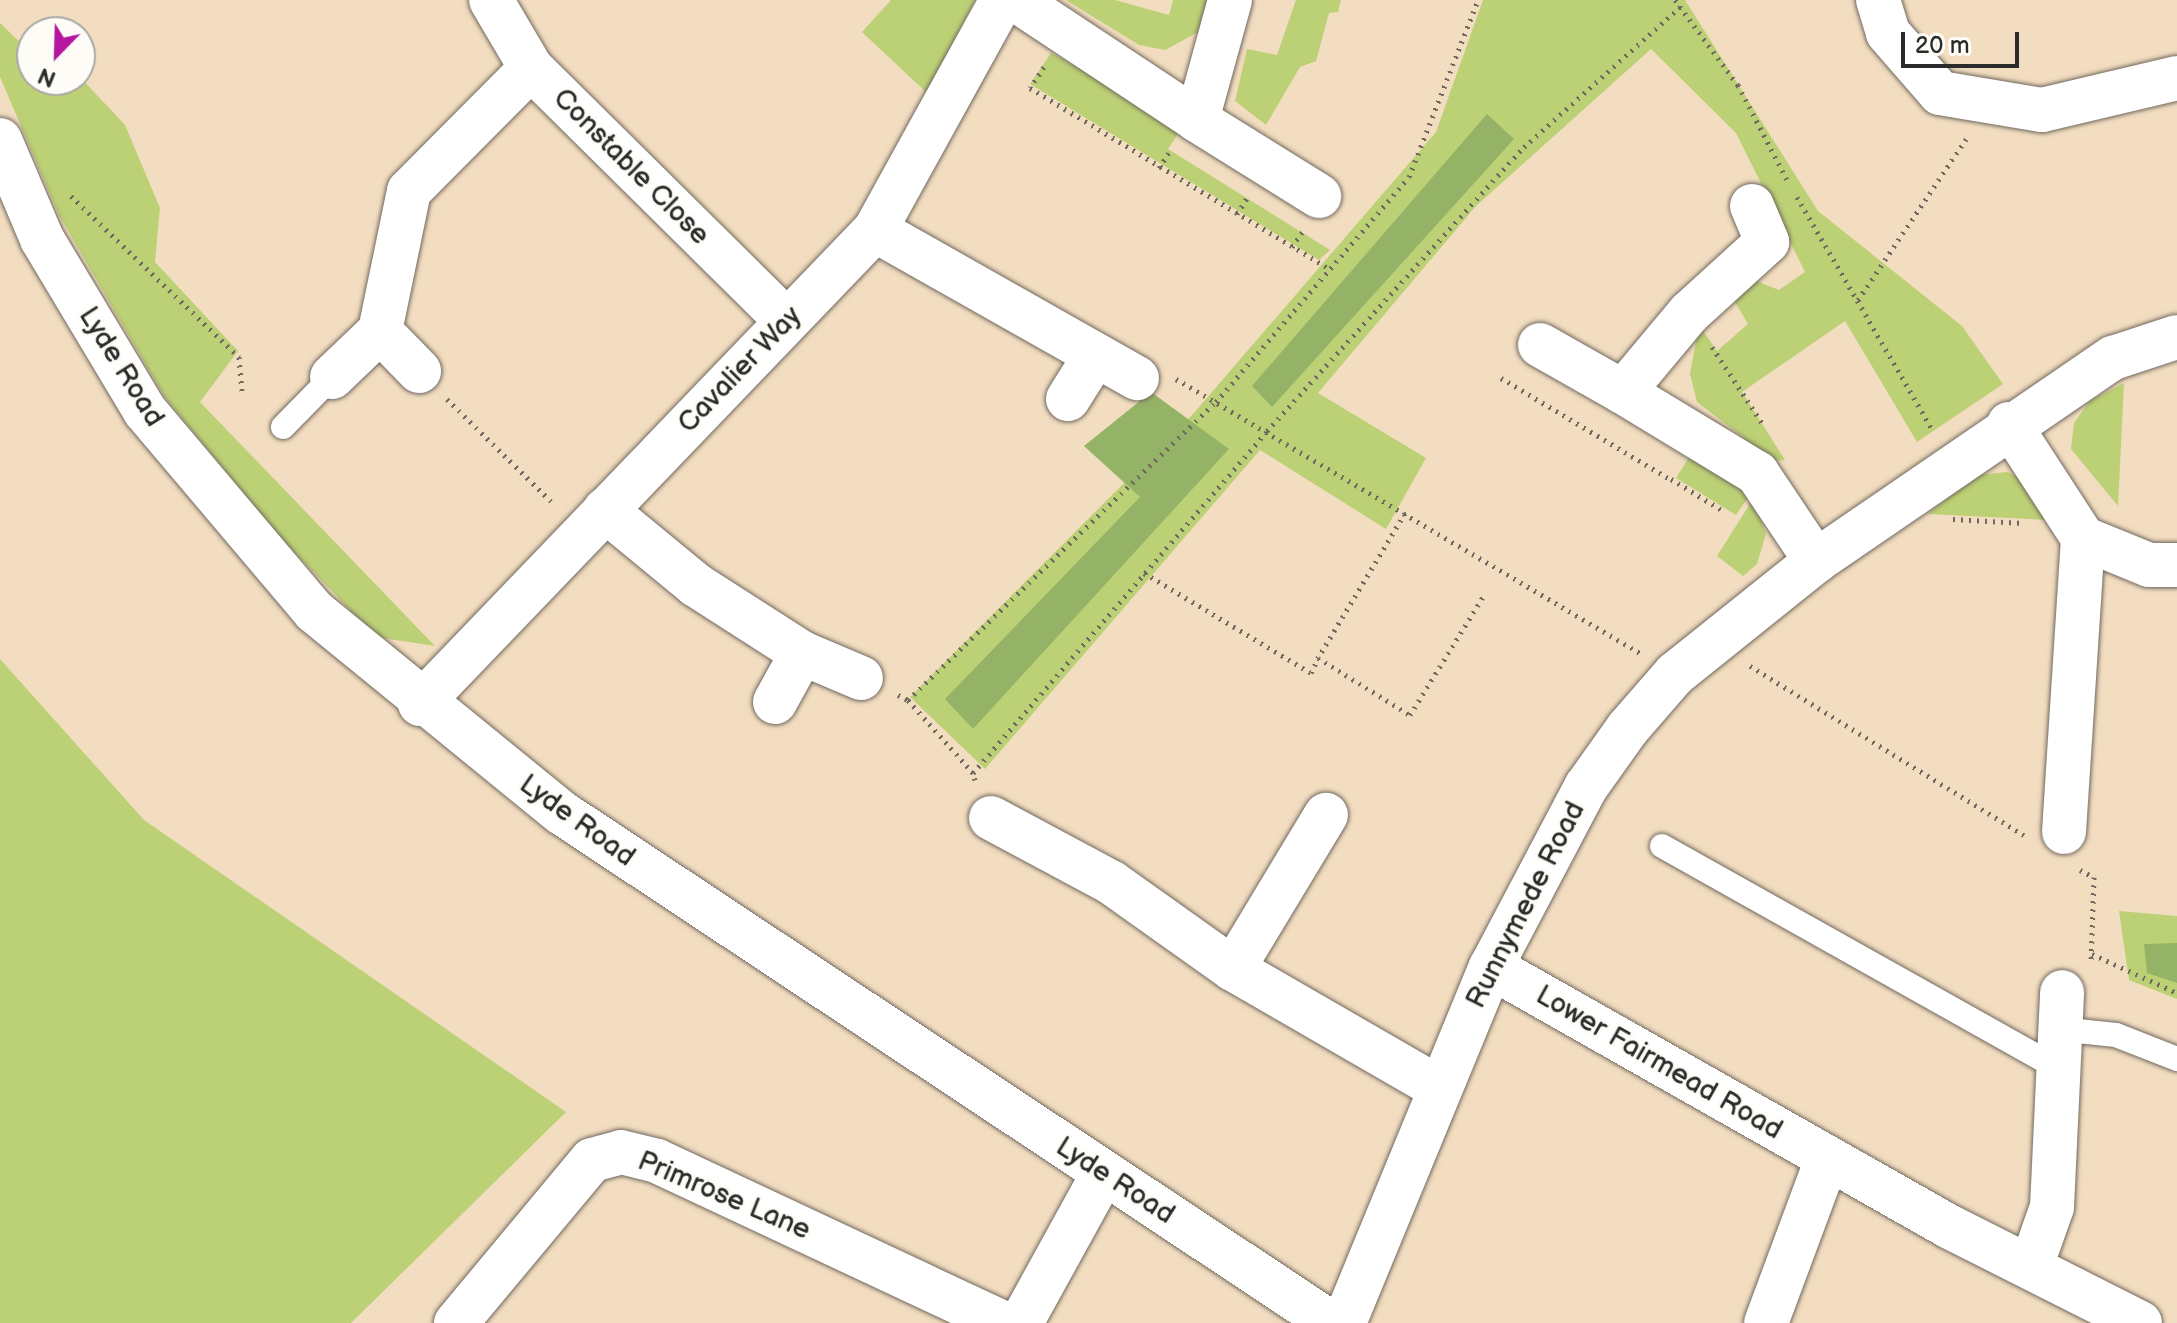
<!DOCTYPE html>
<style>
body{margin:0}
#map{position:relative;width:2177px;height:1323px;overflow:hidden;background:#f3ddc0;font-family:"Balsamiq Sans",sans-serif}
div>[style]{position:absolute}
.green>*{inset:0;background:#bcd175}
.forest>*{inset:0;background:#95b366}
.path>*{height:5px;margin-top:-2.5px;transform-origin:0;background:repeating-linear-gradient(90deg,#71695f 0 2px,transparent 0 8px)}
.roads{filter:drop-shadow(0 0 2px #71695f) drop-shadow(0 0 2px #71695f)}
.service>*{height:24px;margin:-12px;padding:0 12px;transform-origin:12px;border-radius:12px;background:#fff}
.minor>*{height:44px;margin:-22px;padding:0 22px;transform-origin:22px;border-radius:22px;background:#fff}
.tertiary>*{height:44px;margin:-22px;padding:0 22px;transform-origin:22px;border-radius:22px;background:#fff}
span{translate:-50% -50%;white-space:nowrap;text-align:center;line-height:1.15;-webkit-text-stroke:6px #fdfcf7;paint-order:stroke}
.street-label{font-size:28px;color:#2b2b2b}
.north{position:absolute;left:16px;top:16px;width:80px;height:80px;box-sizing:border-box;background:#fdfcf7;border:2px solid #a9a8a5;border-radius:50%;rotate:203deg;font-size:22px;font-weight:700;line-height:32px;text-align:center;color:#2b2b2b}
.north::after{content:'';display:block;margin:auto;width:28px;height:36px;background:#b5179e;clip-path:polygon(50% 0,100% 100%,50% 72%,0 100%)}
.scale{position:absolute;left:1901px;top:32px;width:118px;height:36px;box-sizing:border-box;border:4px solid #2b2b2b;border-top:0;padding-left:10px;font-size:24px;line-height:28px;white-space:nowrap;color:#2b2b2b;-webkit-text-stroke:6px #fdfcf7;paint-order:stroke}
</style>
<div id="map">
<div class="green">
<i style="clip-path:polygon(891px 0,975px 0,927px 93px,862px 32px)"></i>
<i style="clip-path:polygon(1066px 0,1115px 0,1169px 15px,1173px 0,1222px 0,1215px 23px,1165px 50px,1139px 45px)"></i>
<i style="clip-path:polygon(1296px 0,1341px 0,1338px 12px,1329px 13px,1316px 61px,1300px 67px,1266px 125px,1235px 101px,1247px 49px,1277px 55px)"></i>
<i style="clip-path:polygon(1483px 0,1685px 0,1818px 211px,1962px 326px,2003px 384px,1917px 442px,1845px 321px,1742px 392px,1785px 460px,1774px 461px,1697px 402px,1690px 374px,1699px 325px,1717px 351px,1748px 324px,1731px 295px,1749px 278px,1779px 290px,1805px 272px,1736px 133px,1651px 49px,1476px 206px,1318px 393px,1426px 458px,1386px 529px,1260px 450px,985px 769px,910px 697px,1193px 414px,1436px 132px)"></i>
<i style="clip-path:polygon(0 23px,32px 54px,32px 80px,80px 77px,125px 125px,160px 208px,155px 262px,238px 351px,200px 402px,435px 646px,376px 637px,278px 535px,164px 396px,59px 215px,0 77px)"></i>
<i style="clip-path:polygon(1051px 53px,1183px 126px,1168px 149px,1330px 250px,1319px 260px,1030px 84px)"></i>
<i style="clip-path:polygon(2124px 383px,2118px 506px,2071px 449px,2074px 423px,2090px 401px)"></i>
<i style="clip-path:polygon(1698px 443px,1754px 489px,1736px 515px,1676px 478px)"></i>
<i style="clip-path:polygon(2007px 472px,2036px 485px,2048px 520px,1928px 514px,1977px 475px)"></i>
<i style="clip-path:polygon(1753px 499px,1766px 534px,1757px 564px,1743px 576px,1717px 556px)"></i>
<i style="clip-path:polygon(0 659px,144px 820px,566px 1112px,351px 1323px,0 1323px)"></i>
<i style="clip-path:polygon(2119px 911px,2177px 916px,2177px 999px,2129px 980px)"></i>
</div>
<div class="forest">
<i style="clip-path:polygon(1487px 114px,1514px 139px,1272px 407px,1252px 386px)"></i>
<i style="clip-path:polygon(1151px 392px,1229px 449px,973px 729px,945px 699px,1140px 497px,1084px 446px)"></i>
<i style="clip-path:polygon(2177px 943px,2177px 983px,2147px 973px,2144px 944px)"></i>
</div>
<div class="path">
<i style="left:1675px;top:0;width:106px;rotate:53.5deg"></i>
<i style="left:1738px;top:85px;width:109px;rotate:62.7deg"></i>
<i style="left:1044px;top:67px;width:25px;rotate:124deg"></i>
<i style="left:1030px;top:88px;width:350px;rotate:31.1deg"></i>
<i style="left:1159px;top:168px;width:20px;rotate:-57deg"></i>
<i style="left:71px;top:196px;width:233px;rotate:43.8deg"></i>
<i style="left:239px;top:357px;width:34px;rotate:85deg"></i>
<i style="left:1797px;top:197px;width:271px;rotate:59.8deg"></i>
<i style="left:1237px;top:214px;width:19px;rotate:-58deg"></i>
<i style="left:1292px;top:247px;width:19px;rotate:-55deg"></i>
<i style="left:1858px;top:300px;width:194px;rotate:-56.1deg"></i>
<i style="left:1712px;top:347px;width:95px;rotate:56.6deg"></i>
<i style="left:1501px;top:378px;width:197px;rotate:30.9deg"></i>
<i style="left:1176px;top:379px;width:539px;rotate:30.56deg"></i>
<i style="left:447px;top:399px;width:150px;rotate:44.5deg"></i>
<i style="left:1671px;top:479px;width:61px;rotate:31.6deg"></i>
<i style="left:1405px;top:513px;width:169px;rotate:121deg"></i>
<i style="left:1318px;top:658px;width:108px;rotate:31.8deg"></i>
<i style="left:1410px;top:715px;width:141px;rotate:-58.3deg"></i>
<i style="left:1953px;top:519px;width:70px;rotate:3.3deg"></i>
<i style="left:1144px;top:573px;width:195px;rotate:30.9deg"></i>
<i style="left:1311px;top:673px;width:17px;rotate:-65deg"></i>
<i style="left:1750px;top:666px;width:322px;rotate:31.7deg"></i>
<i style="left:898px;top:695px;width:11px;rotate:27deg"></i>
<i style="left:908px;top:700px;width:429px;rotate:-44.1deg"></i>
<i style="left:1216px;top:402px;width:296px;rotate:-49.4deg"></i>
<i style="left:1409px;top:177px;width:190px;rotate:-68.7deg"></i>
<i style="left:908px;top:700px;width:98px;rotate:48.3deg"></i>
<i style="left:975px;top:780px;width:7px;rotate:-106deg"></i>
<i style="left:973px;top:773px;width:451px;rotate:-49.3deg"></i>
<i style="left:1267px;top:431px;width:383px;rotate:-47.9deg"></i>
<i style="left:1524px;top:147px;width:210px;rotate:-41.9deg"></i>
<i style="left:2080px;top:870px;width:16px;rotate:27deg"></i>
<i style="left:2094px;top:877px;width:87px;rotate:92deg"></i>
<i style="left:2092px;top:954px;width:94px;rotate:24.6deg"></i>
</div>
<div class="roads">
<div class="service">
<i style="left:283px;top:427px;width:70px;rotate:-45.6deg"></i>
<i style="left:1662px;top:846px;width:453px;rotate:29.3deg"></i>
<i style="left:2059px;top:1029px;width:57px;rotate:6deg"></i>
<i style="left:2116px;top:1035px;width:66px;rotate:21.5deg"></i>
</div>
<div class="minor">
<i style="left:491px;top:0;width:79px;rotate:59.5deg"></i>
<i style="left:531px;top:68px;width:360px;rotate:44.7deg"></i>
<i style="left:1016px;top:0;width:217px;rotate:33.5deg"></i>
<i style="left:1197px;top:120px;width:124px;rotate:-74.6deg"></i>
<i style="left:1878px;top:0;width:34px;rotate:73deg"></i>
<i style="left:1888px;top:33px;width:79px;rotate:49.1deg"></i>
<i style="left:1940px;top:93px;width:103px;rotate:9.5deg"></i>
<i style="left:2042px;top:110px;width:139px;rotate:-13.3deg"></i>
<i style="left:1197px;top:120px;width:144px;rotate:31.9deg"></i>
<i style="left:1752px;top:206px;width:39px;rotate:67deg"></i>
<i style="left:1767px;top:242px;width:105px;rotate:137.7deg"></i>
<i style="left:1689px;top:313px;width:103px;rotate:129.9deg"></i>
<i style="left:1623px;top:392px;width:157px;rotate:31.2deg"></i>
<i style="left:1757px;top:473px;width:106px;rotate:56.2deg"></i>
<i style="left:875px;top:230px;width:301px;rotate:29.5deg"></i>
<i style="left:380px;top:331px;width:56px;rotate:45.7deg"></i>
<i style="left:1540px;top:345px;width:95px;rotate:29.5deg"></i>
<i style="left:332px;top:377px;width:66px;rotate:-43.8deg"></i>
<i style="left:380px;top:331px;width:143px;rotate:-78.3deg"></i>
<i style="left:409px;top:191px;width:173px;rotate:-45.2deg"></i>
<i style="left:1068px;top:399px;width:51px;rotate:-57.9deg"></i>
<i style="left:2009px;top:424px;width:136px;rotate:57deg"></i>
<i style="left:2083px;top:538px;width:71px;rotate:22.2deg"></i>
<i style="left:2149px;top:565px;width:28px"></i>
<i style="left:605px;top:510px;width:118px;rotate:39.5deg"></i>
<i style="left:696px;top:585px;width:126px;rotate:32.7deg"></i>
<i style="left:802px;top:653px;width:64px;rotate:23deg"></i>
<i style="left:775px;top:702px;width:56px;rotate:-61.1deg"></i>
<i style="left:420px;top:704px;width:657px;rotate:-46.17deg"></i>
<i style="left:875px;top:230px;width:263px;rotate:-61.1deg"></i>
<i style="left:991px;top:818px;width:137px;rotate:28.2deg"></i>
<i style="left:1112px;top:883px;width:148px;rotate:35.4deg"></i>
<i style="left:1233px;top:969px;width:236px;rotate:30deg"></i>
<i style="left:2064px;top:832px;width:295px;rotate:-86.3deg"></i>
<i style="left:1491px;top:967px;width:525px;rotate:29.54deg"></i>
<i style="left:1948px;top:1226px;width:215px;rotate:26.8deg"></i>
<i style="left:1233px;top:969px;width:180px;rotate:-58.9deg"></i>
<i style="left:2032px;top:1264px;width:60px;rotate:-70.7deg"></i>
<i style="left:2052px;top:1207px;width:215px;rotate:-87.3deg"></i>
<i style="left:456px;top:1323px;width:212px;rotate:-50.2deg"></i>
<i style="left:592px;top:1160px;width:30px;rotate:-15deg"></i>
<i style="left:621px;top:1152px;width:37px;rotate:14deg"></i>
<i style="left:657px;top:1161px;width:382px;rotate:25.1deg"></i>
<i style="left:1021px;top:1323px;width:170px;rotate:-61.2deg"></i>
<i style="left:1344px;top:1323px;width:385px;rotate:-67.6deg"></i>
<i style="left:1491px;top:967px;width:204px;rotate:-62.2deg"></i>
<i style="left:1586px;top:787px;width:72px;rotate:-54.6deg"></i>
<i style="left:1628px;top:728px;width:72px;rotate:-49deg"></i>
<i style="left:1675px;top:674px;width:181px;rotate:-38.7deg"></i>
<i style="left:1816px;top:561px;width:360px;rotate:-34.4deg"></i>
<i style="left:2113px;top:358px;width:67px;rotate:-18.2deg"></i>
<i style="left:1766px;top:1323px;width:175px;rotate:-69.6deg"></i>
</div>
<div class="tertiary">
<i style="left:0;top:140px;width:108px;rotate:67deg"></i>
<i style="left:42px;top:239px;width:200px;rotate:59.1deg"></i>
<i style="left:145px;top:411px;width:262px;rotate:49.8deg"></i>
<i style="left:314px;top:611px;width:320px;rotate:39.2deg"></i>
<i style="left:562px;top:813px;width:923px;rotate:33.55deg"></i>
</div>
</div>
<div class="street-label">
<span style="left:631px;top:167px;rotate:45deg">Constable Close</span>
<span style="left:121px;top:367px;rotate:58deg">Lyde Road</span>
<span style="left:740px;top:370px;rotate:-46deg">Cavalier Way</span>
<span style="left:577px;top:821px;rotate:36deg">Lyde Road</span>
<span style="left:1526px;top:905px;rotate:-63deg">Runnymede Road</span>
<span style="left:1659px;top:1063px;rotate:30deg">Lower Fairmead Road</span>
<span style="left:1115px;top:1181px;rotate:33deg">Lyde Road</span>
<span style="left:724px;top:1196px;rotate:23deg">Primrose Lane</span>
</div>
<div class="north">N</div>
<div class="scale">20 m</div>
</div>
